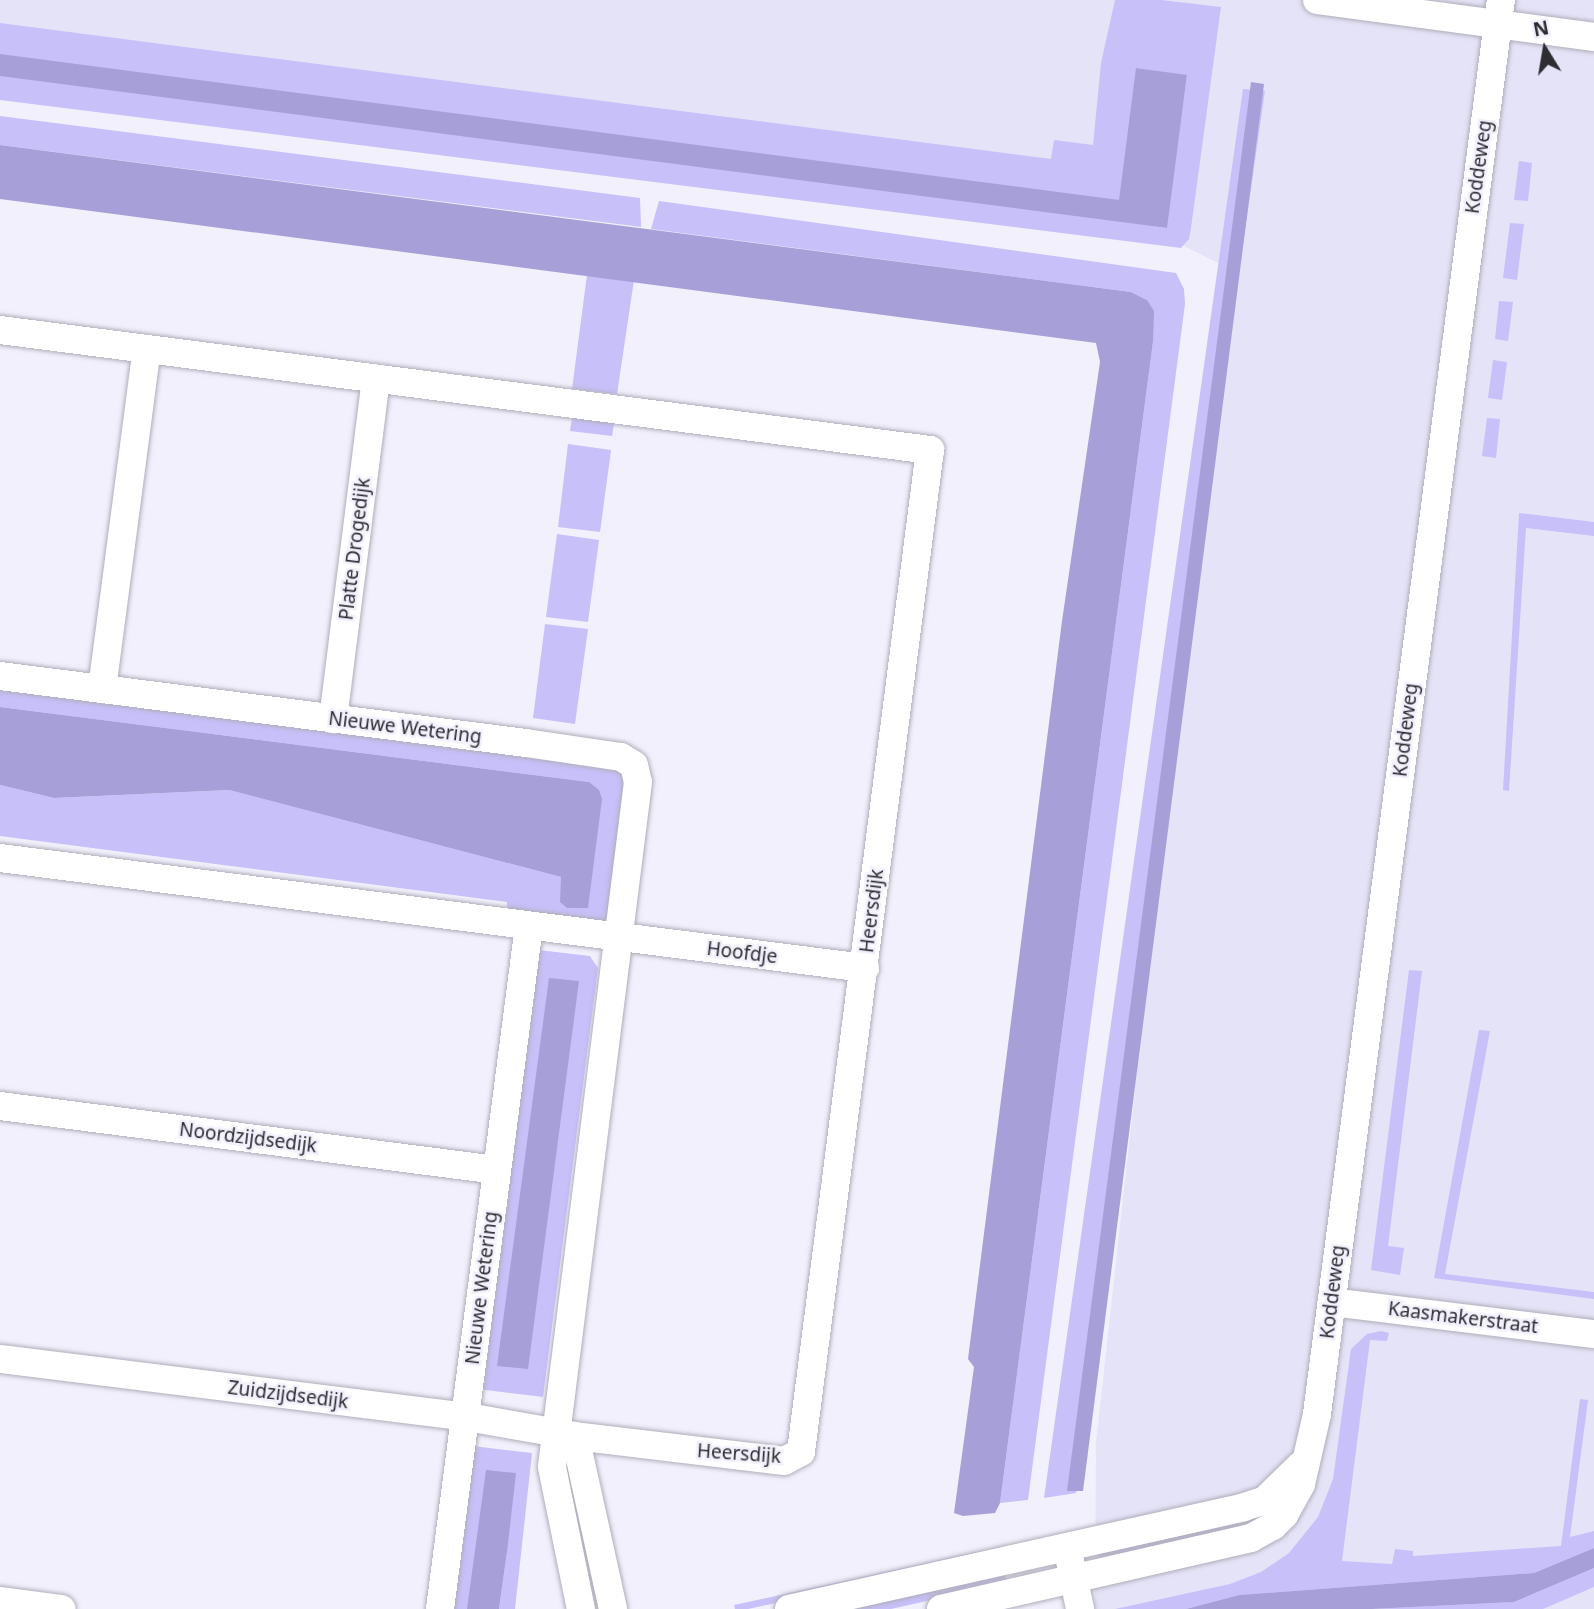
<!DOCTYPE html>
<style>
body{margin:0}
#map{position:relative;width:1594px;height:1609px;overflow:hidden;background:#f1f0fc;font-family:"Noto Sans",sans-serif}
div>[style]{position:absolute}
.built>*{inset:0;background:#e5e3f7}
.green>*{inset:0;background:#c7c0f9}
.water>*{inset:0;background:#a79fd8}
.roads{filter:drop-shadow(0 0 2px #afaeba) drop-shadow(0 0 2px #afaeba)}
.street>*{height:28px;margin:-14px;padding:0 14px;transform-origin:14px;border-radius:14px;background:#fff}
span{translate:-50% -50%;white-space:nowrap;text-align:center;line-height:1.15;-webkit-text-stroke:5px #f1f0fc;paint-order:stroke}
.street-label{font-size:19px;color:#2d2d32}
.north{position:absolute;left:1510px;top:14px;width:70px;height:70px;-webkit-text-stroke:5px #f1f0fc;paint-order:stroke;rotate:349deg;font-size:19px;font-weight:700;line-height:28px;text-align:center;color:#2d2d32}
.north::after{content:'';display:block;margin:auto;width:24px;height:32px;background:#2d2d32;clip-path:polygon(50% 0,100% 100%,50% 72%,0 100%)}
</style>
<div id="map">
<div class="built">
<i style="clip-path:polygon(0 0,1594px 0,1594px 1609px,1095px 1609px,1096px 1443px,1226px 267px,1170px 239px,0 67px)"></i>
</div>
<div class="green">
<i style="clip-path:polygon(evenodd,1115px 0,1161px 0,1221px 7px,1191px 228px,1189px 239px,1181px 248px,0 100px,0 23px,1051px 159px,1054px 140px,1093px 145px,1101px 63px,1115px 0,1137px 68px,1187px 76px,1166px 228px,1118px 221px,1137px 68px)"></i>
<i style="clip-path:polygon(1243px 89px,1265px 91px,1193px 594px,1076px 1493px,1044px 1498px)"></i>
<i style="clip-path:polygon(0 116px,640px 198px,641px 227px,0 145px)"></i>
<i style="clip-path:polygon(1519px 161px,1532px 163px,1528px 201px,1514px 200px)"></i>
<i style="clip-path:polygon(659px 201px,1176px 273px,1184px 289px,1185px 304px,1028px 1500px,1000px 1503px,1153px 342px,1147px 300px,1131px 292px,651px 229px)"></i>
<i style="clip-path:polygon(1510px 223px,1524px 224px,1517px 280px,1503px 278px)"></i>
<i style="clip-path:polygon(587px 275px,634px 280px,617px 394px,572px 389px)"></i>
<i style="clip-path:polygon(1499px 301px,1513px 302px,1508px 341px,1495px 339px)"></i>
<i style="clip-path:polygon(1493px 360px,1507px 362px,1502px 400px,1488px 398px)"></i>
<i style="clip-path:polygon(573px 412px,615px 418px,612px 436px,570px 431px)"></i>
<i style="clip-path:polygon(1487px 418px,1500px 419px,1496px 458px,1482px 456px)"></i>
<i style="clip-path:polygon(568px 444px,611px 450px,600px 532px,558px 527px)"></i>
<i style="clip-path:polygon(1519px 513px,1594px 522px,1594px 536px,1526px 528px,1509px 791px,1503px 790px)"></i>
<i style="clip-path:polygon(557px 534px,599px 540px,588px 622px,546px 617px)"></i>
<i style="clip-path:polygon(545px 624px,588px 629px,575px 724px,533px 718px)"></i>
<i style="clip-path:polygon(0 684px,598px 763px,620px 771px,628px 786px,614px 913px,604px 926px,507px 915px,507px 902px,0 836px,0 785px,54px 798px,229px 790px,561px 877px,589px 782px,0 707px)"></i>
<i style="clip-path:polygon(538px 950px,590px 956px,598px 968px,543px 1397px,477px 1389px)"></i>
<i style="clip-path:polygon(1409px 970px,1422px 971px,1388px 1246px,1404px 1248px,1400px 1275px,1371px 1270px)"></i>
<i style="clip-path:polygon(1479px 1030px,1490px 1031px,1445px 1274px,1594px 1292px,1594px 1299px,1434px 1278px)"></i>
<i style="clip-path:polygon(1381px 1331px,1389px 1333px,1387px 1341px,1370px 1340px,1342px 1561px,1392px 1564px,1395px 1549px,1413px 1551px,1413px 1556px,1561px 1546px,1580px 1399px,1588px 1400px,1570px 1537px,1594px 1531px,1594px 1548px,1534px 1573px,1239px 1595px,1186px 1609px,1115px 1609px,1230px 1584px,1261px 1572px,1289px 1553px,1318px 1517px,1333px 1479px,1351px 1349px,1367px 1334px)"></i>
<i style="clip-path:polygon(472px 1446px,532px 1453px,515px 1609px,499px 1609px,507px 1552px,469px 1609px,450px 1609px)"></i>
<i style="clip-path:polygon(1238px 1519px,1240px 1531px,1101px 1562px,1098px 1547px)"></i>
<i style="clip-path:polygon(1000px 1547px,1001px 1554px,748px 1609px,735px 1609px,734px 1605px)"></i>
<i style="clip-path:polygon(1594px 1568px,1594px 1587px,1543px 1609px,1372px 1609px,1514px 1602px)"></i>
<i style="clip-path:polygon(1004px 1569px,1007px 1583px,891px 1609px,826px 1609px)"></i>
</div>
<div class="water">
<i style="clip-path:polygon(0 54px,1119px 200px,1136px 68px,1187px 75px,1167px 228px,0 76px)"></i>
<i style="clip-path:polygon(1251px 82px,1264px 84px,1083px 1491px,1067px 1491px)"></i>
<i style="clip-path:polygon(0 145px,1131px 292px,1147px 300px,1154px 311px,1153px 342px,1000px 1503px,995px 1513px,963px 1516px,954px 1513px,974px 1367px,968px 1359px,1062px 621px,1100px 362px,1096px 343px,0 199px)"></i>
<i style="clip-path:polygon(0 707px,589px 782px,599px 790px,602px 799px,588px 908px,567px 908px,560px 902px,561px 877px,229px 790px,54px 798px,0 785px)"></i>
<i style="clip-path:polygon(549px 978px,579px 981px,528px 1369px,497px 1366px)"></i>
<i style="clip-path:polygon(486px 1470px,516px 1473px,507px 1552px,499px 1609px,467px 1609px)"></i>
<i style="clip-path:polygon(1594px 1548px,1594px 1568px,1514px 1602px,1372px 1609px,1186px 1609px,1239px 1595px,1534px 1573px)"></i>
</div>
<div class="roads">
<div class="street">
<i style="left:1317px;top:0;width:279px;rotate:7.6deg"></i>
<i style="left:0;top:330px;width:938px;rotate:7.35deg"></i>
<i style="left:930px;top:450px;width:1010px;rotate:97.34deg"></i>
<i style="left:801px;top:1452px;width:19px;rotate:152deg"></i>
<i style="left:784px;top:1461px;width:210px;rotate:-173.2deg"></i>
<i style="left:575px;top:1436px;width:110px;rotate:-170deg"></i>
<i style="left:467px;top:1417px;width:471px;rotate:-172.9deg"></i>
<i style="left:0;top:676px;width:530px;rotate:7.26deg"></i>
<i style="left:526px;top:743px;width:96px;rotate:8.4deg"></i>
<i style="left:621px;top:757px;width:15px;rotate:32deg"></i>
<i style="left:634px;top:765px;width:17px;rotate:77deg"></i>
<i style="left:638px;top:782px;width:690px;rotate:97.16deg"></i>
<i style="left:552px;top:1467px;width:145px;rotate:78.5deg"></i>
<i style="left:102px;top:689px;width:343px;rotate:-82.5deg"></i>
<i style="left:333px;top:719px;width:343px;rotate:-82.8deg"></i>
<i style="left:0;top:858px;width:872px;rotate:7.25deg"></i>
<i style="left:0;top:1106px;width:501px;rotate:7.34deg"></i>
<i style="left:1332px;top:1302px;width:264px;rotate:7deg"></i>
<i style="left:575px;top:1436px;width:177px;rotate:77.6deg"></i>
<i style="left:1070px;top:1561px;width:49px;rotate:78.2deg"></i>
<i style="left:0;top:1601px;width:62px;rotate:7.5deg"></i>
<i style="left:440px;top:1609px;width:689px;rotate:-82.58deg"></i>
<i style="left:789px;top:1609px;width:466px;rotate:-12.6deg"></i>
<i style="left:1244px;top:1507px;width:22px;rotate:-18deg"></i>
<i style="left:1265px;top:1500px;width:49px;rotate:-44.2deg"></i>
<i style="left:941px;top:1609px;width:318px;rotate:-12.9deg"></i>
<i style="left:1251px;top:1538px;width:25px;rotate:-29deg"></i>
<i style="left:1273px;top:1526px;width:16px;rotate:-45deg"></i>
<i style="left:1284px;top:1515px;width:35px;rotate:-61deg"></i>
<i style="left:1301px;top:1484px;width:72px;rotate:-77.1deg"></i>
<i style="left:1317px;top:1414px;width:1426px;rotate:-82.59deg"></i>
</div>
</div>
<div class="street-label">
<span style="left:1479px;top:167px;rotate:-82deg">Koddeweg</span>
<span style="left:355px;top:549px;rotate:-83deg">Platte Drogedijk</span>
<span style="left:405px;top:728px;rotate:7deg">Nieuwe Wetering</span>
<span style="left:1406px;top:730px;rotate:-83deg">Koddeweg</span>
<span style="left:872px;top:911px;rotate:-83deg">Heersdijk</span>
<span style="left:742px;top:953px;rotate:7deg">Hoofdje</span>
<span style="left:248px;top:1138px;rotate:7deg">Noordzijdsedijk</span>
<span style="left:482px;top:1288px;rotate:-83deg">Nieuwe Wetering</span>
<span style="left:1333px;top:1292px;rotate:-83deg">Koddeweg</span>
<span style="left:1463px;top:1318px;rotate:7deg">Kaasmakerstraat</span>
<span style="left:288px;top:1395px;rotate:7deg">Zuidzijdsedijk</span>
<span style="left:739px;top:1454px;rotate:4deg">Heersdijk</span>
</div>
<div class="north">N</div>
</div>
